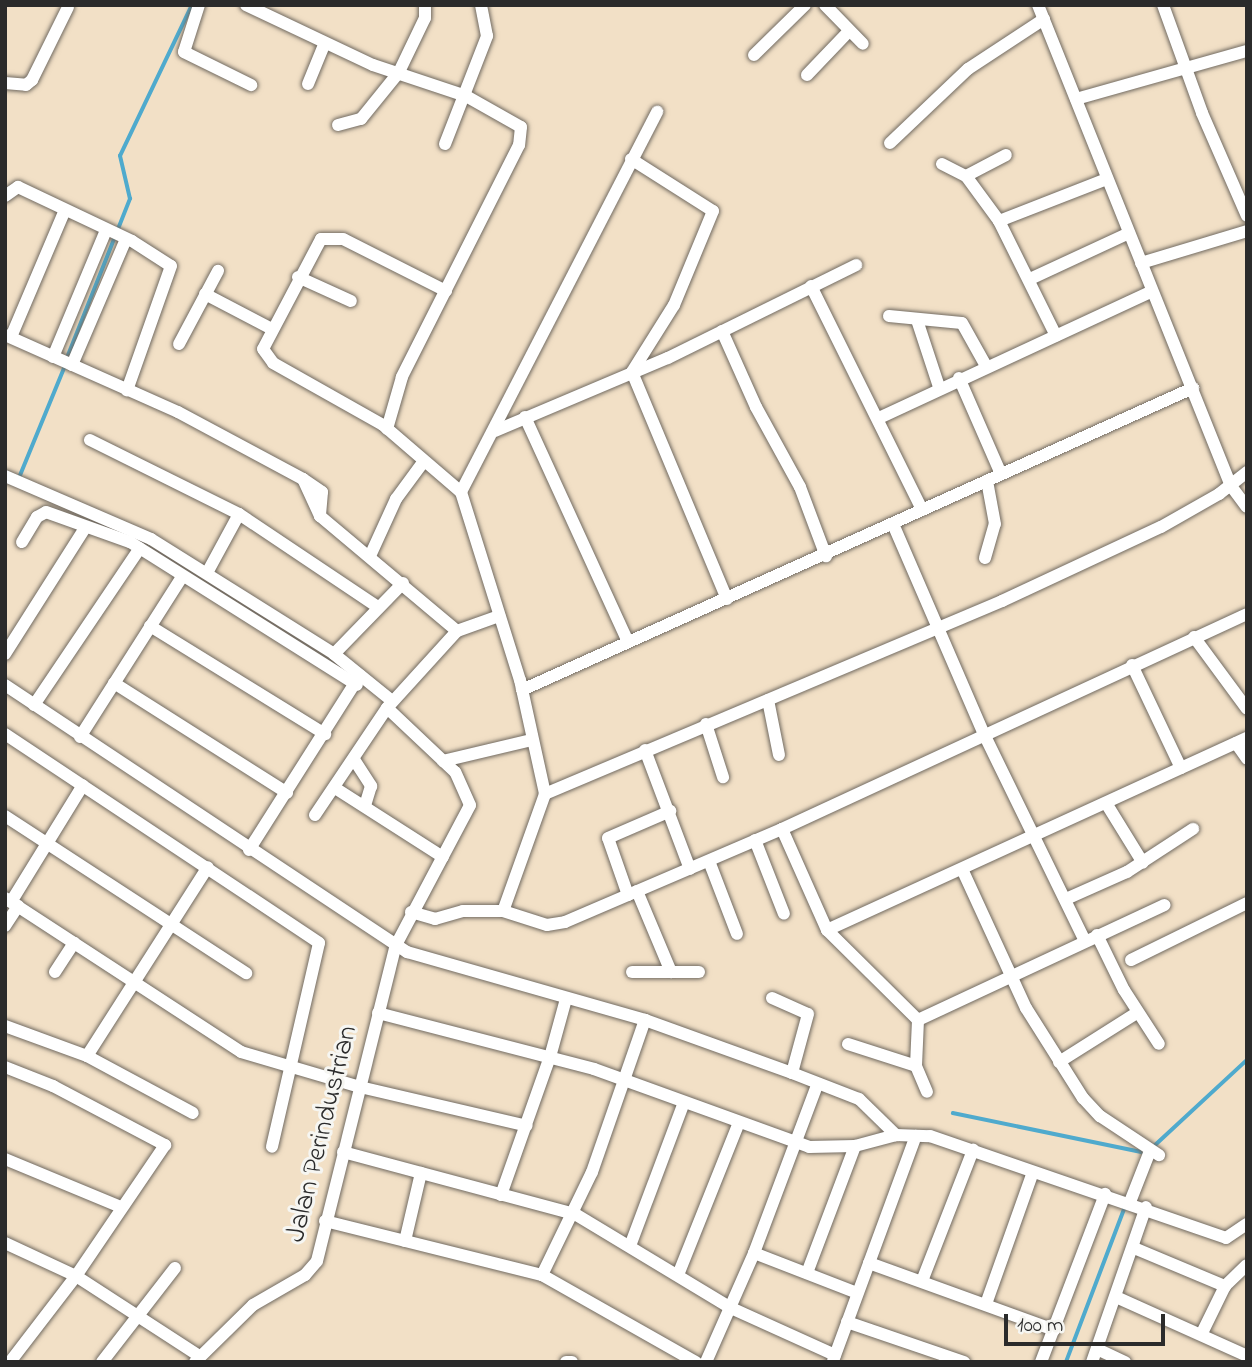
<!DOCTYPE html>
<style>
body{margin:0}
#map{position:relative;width:1252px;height:1367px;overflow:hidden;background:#f2e0c6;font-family:"Indie Flower",sans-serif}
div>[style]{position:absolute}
.stream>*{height:3.5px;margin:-1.75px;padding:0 1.75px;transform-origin:1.75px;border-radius:1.75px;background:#4faacd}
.roads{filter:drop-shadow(0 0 2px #716a61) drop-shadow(0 0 2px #716a61)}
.minor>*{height:12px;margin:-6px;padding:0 6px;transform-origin:6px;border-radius:6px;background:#fff}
span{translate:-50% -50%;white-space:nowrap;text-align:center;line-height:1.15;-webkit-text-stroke:6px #f6f6f2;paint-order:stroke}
.street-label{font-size:28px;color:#2b2b2b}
.frame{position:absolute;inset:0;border:7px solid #2b2b2b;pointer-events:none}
.scale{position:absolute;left:1004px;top:1314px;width:161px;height:32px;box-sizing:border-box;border:4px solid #2b2b2b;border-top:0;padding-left:9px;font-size:21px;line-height:24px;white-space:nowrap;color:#2b2b2b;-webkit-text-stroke:5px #f6f6f2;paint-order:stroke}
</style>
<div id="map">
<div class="stream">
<i style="left:67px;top:358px;width:171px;rotate:-68.4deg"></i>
<i style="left:130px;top:199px;width:44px;rotate:-103.1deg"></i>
<i style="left:120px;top:156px;width:167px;rotate:-64.5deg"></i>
<i style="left:19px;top:478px;width:121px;rotate:-67.7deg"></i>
<i style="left:953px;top:1113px;width:197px;rotate:11.7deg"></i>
<i style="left:1153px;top:1147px;width:128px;rotate:-42.8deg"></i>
<i style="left:1066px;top:1362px;width:166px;rotate:-69.2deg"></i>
</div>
<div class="roads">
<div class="minor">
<i style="left:199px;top:5px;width:49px;rotate:107.7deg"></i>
<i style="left:184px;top:52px;width:75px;rotate:26.2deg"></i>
<i style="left:246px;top:5px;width:140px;rotate:25.3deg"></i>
<i style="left:373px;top:65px;width:98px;rotate:18.4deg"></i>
<i style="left:466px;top:96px;width:63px;rotate:29.4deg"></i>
<i style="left:521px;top:127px;width:18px;rotate:96deg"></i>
<i style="left:519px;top:145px;width:260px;rotate:116.8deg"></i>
<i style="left:402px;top:377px;width:54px;rotate:106.1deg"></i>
<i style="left:825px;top:5px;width:54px;rotate:45.7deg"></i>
<i style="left:1038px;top:5px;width:518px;rotate:68.14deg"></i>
<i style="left:1231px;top:486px;width:26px;rotate:53deg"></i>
<i style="left:1163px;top:5px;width:115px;rotate:70.1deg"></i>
<i style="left:1202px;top:113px;width:112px;rotate:66.4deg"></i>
<i style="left:754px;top:55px;width:71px;rotate:-44.4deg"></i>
<i style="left:807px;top:75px;width:61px;rotate:-46.3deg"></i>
<i style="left:5px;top:83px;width:21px;rotate:5deg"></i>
<i style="left:26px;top:85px;width:8px;rotate:-40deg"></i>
<i style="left:32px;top:80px;width:81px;rotate:-63.7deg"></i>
<i style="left:308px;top:84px;width:42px;rotate:-67.7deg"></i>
<i style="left:1076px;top:99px;width:178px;rotate:-15.7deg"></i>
<i style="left:338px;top:125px;width:24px;rotate:-15deg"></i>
<i style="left:361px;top:119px;width:60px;rotate:-51deg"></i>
<i style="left:399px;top:72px;width:60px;rotate:-64.3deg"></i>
<i style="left:425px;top:18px;width:13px;rotate:-90deg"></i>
<i style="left:890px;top:143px;width:108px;rotate:-43.5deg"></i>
<i style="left:968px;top:69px;width:91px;rotate:-33.3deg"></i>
<i style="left:445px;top:144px;width:116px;rotate:-68.7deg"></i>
<i style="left:487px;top:36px;width:32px;rotate:-101deg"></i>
<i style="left:631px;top:159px;width:97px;rotate:32.4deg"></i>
<i style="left:713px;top:211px;width:102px;rotate:112.5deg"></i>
<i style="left:674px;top:305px;width:79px;rotate:122.1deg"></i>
<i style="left:632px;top:372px;width:246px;rotate:67.3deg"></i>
<i style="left:942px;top:164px;width:27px;rotate:27deg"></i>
<i style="left:966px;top:176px;width:56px;rotate:53.7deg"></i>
<i style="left:999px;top:221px;width:128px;rotate:63.6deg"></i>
<i style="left:966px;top:176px;width:45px;rotate:-27.7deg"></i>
<i style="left:5px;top:196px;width:16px;rotate:-35deg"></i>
<i style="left:18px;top:187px;width:126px;rotate:25.3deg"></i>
<i style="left:132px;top:241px;width:46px;rotate:32.7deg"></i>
<i style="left:171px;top:266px;width:132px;rotate:109.5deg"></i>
<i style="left:999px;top:221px;width:116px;rotate:-21.3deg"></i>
<i style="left:1141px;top:263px;width:111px;rotate:-16.8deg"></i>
<i style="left:298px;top:277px;width:58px;rotate:24.4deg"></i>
<i style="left:1030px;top:279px;width:109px;rotate:-24.9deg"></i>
<i style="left:811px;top:286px;width:250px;rotate:63.6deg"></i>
<i style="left:446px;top:291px;width:115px;rotate:-153.2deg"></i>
<i style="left:343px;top:239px;width:22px;rotate:180deg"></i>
<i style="left:321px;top:239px;width:124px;rotate:117.8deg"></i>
<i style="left:263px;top:349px;width:17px;rotate:54deg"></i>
<i style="left:273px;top:363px;width:126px;rotate:29.4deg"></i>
<i style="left:383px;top:425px;width:103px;rotate:40.7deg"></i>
<i style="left:461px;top:492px;width:197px;rotate:72.6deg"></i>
<i style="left:520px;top:680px;width:117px;rotate:77.6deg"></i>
<i style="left:545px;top:794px;width:124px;rotate:109.7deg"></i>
<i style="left:205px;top:294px;width:76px;rotate:27.6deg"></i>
<i style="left:889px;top:316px;width:73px;rotate:5.5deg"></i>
<i style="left:962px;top:323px;width:49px;rotate:60.8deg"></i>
<i style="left:917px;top:320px;width:71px;rotate:71.8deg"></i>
<i style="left:722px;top:331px;width:83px;rotate:65.9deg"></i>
<i style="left:756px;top:407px;width:91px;rotate:61.2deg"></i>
<i style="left:800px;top:487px;width:74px;rotate:69.4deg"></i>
<i style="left:5px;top:335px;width:189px;rotate:24deg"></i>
<i style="left:178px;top:412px;width:142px;rotate:28.2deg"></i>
<i style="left:303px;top:479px;width:41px;rotate:65.3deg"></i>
<i style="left:320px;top:516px;width:179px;rotate:40deg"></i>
<i style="left:11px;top:337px;width:136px;rotate:-67deg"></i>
<i style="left:179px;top:344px;width:83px;rotate:-61.9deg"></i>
<i style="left:53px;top:357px;width:138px;rotate:-67.3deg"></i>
<i style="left:72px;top:365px;width:137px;rotate:-66.8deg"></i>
<i style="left:959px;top:378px;width:105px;rotate:66.4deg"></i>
<i style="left:525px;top:417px;width:247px;rotate:65.4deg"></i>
<i style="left:879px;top:418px;width:301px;rotate:-24.9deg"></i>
<i style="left:495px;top:431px;width:188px;rotate:-22.9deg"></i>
<i style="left:668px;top:358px;width:210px;rotate:-26.3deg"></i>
<i style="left:90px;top:440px;width:166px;rotate:26.4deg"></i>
<i style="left:5px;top:476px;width:159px;rotate:23.3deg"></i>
<i style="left:151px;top:539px;width:216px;rotate:32.1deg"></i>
<i style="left:334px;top:654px;width:99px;rotate:-45.8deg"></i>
<i style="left:303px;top:479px;width:23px;rotate:34deg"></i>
<i style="left:322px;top:492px;width:24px;rotate:95deg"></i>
<i style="left:461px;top:492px;width:428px;rotate:-62.7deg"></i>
<i style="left:893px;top:524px;width:227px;rotate:66.6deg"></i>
<i style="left:983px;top:732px;width:233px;rotate:64deg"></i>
<i style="left:22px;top:542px;width:29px;rotate:-59deg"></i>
<i style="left:37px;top:517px;width:10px;rotate:-29deg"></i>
<i style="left:46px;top:512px;width:89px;rotate:19.7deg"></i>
<i style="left:130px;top:542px;width:268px;rotate:32.2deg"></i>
<i style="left:370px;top:556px;width:63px;rotate:-65.5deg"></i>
<i style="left:396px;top:499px;width:47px;rotate:-53.6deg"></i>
<i style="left:985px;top:558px;width:35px;rotate:-74deg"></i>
<i style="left:995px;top:524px;width:44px;rotate:-100.5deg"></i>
<i style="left:207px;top:573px;width:67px;rotate:-61.5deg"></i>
<i style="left:239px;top:514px;width:167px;rotate:33.8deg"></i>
<i style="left:150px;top:626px;width:206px;rotate:31.7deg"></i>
<i style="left:1194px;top:637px;width:89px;rotate:53.6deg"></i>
<i style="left:5px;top:654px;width:149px;rotate:-57.6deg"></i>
<i style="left:334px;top:654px;width:75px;rotate:39deg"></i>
<i style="left:1132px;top:665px;width:114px;rotate:64.6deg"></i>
<i style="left:114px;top:683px;width:205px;rotate:32.4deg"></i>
<i style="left:5px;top:685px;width:483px;rotate:33.6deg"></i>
<i style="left:407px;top:952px;width:248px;rotate:15.9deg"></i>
<i style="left:645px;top:1020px;width:156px;rotate:19.8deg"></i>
<i style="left:792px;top:1073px;width:72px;rotate:21.2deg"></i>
<i style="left:859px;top:1099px;width:52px;rotate:44.2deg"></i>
<i style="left:522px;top:690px;width:736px;rotate:-24.23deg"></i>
<i style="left:768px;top:700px;width:56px;rotate:78.7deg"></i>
<i style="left:34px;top:705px;width:189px;rotate:-56deg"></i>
<i style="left:706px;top:724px;width:56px;rotate:72.2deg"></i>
<i style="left:5px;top:734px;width:377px;rotate:33.6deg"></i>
<i style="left:319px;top:943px;width:209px;rotate:103deg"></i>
<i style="left:80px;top:737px;width:190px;rotate:-57.5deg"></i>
<i style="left:1236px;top:743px;width:19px;rotate:55deg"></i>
<i style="left:645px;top:750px;width:127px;rotate:69.3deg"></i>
<i style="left:355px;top:761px;width:30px;rotate:57deg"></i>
<i style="left:371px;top:786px;width:21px;rotate:107deg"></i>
<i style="left:443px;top:761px;width:91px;rotate:-13.3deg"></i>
<i style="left:335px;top:788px;width:128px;rotate:32.6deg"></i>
<i style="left:545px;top:794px;width:496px;rotate:-22.9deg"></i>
<i style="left:1002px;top:601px;width:175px;rotate:-25deg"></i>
<i style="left:1161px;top:527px;width:67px;rotate:-29.6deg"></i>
<i style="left:1219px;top:494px;width:36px;rotate:-38deg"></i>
<i style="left:1106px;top:803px;width:70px;rotate:58.3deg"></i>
<i style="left:315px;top:815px;width:129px;rotate:-56.1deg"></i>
<i style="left:5px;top:816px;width:288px;rotate:33.1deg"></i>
<i style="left:782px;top:829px;width:111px;rotate:66deg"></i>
<i style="left:827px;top:930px;width:128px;rotate:44.7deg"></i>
<i style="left:918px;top:1020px;width:272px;rotate:-25deg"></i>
<i style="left:755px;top:840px;width:79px;rotate:68.6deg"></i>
<i style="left:249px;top:850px;width:207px;rotate:-57.6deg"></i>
<i style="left:709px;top:861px;width:78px;rotate:69deg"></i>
<i style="left:962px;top:869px;width:153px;rotate:65.3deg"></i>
<i style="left:1026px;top:1008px;width:107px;rotate:57.7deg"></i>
<i style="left:1083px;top:1098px;width:25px;rotate:47deg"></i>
<i style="left:1100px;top:1116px;width:71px;rotate:33.5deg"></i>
<i style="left:637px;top:891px;width:88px;rotate:67.2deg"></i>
<i style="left:628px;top:895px;width:60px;rotate:-109.3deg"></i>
<i style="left:608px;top:838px;width:68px;rotate:-23.5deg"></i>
<i style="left:5px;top:898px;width:282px;rotate:33.1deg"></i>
<i style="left:241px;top:1052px;width:124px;rotate:16.4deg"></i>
<i style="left:360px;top:1087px;width:171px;rotate:13.1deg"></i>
<i style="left:1066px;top:899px;width:67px;rotate:-23.9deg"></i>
<i style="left:1127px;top:872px;width:79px;rotate:-33.1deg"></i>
<i style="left:11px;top:902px;width:137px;rotate:-58.4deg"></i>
<i style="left:411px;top:912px;width:25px;rotate:16deg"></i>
<i style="left:435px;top:919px;width:29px;rotate:-16deg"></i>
<i style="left:463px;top:911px;width:40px"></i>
<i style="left:503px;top:911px;width:46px;rotate:17.7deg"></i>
<i style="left:547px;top:925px;width:18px;rotate:-9deg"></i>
<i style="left:565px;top:922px;width:236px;rotate:-23.2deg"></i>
<i style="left:782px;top:829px;width:512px;rotate:-24.81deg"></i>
<i style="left:5px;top:926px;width:24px;rotate:-57deg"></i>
<i style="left:827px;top:930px;width:462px;rotate:-24.6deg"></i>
<i style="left:1097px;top:935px;width:61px;rotate:63.9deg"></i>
<i style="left:1124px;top:990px;width:64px;rotate:57.1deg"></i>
<i style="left:1131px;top:960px;width:129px;rotate:-26.2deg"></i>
<i style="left:55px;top:972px;width:35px;rotate:-57deg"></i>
<i style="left:632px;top:972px;width:67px"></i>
<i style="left:772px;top:998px;width:39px;rotate:24deg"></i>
<i style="left:808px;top:1014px;width:61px;rotate:105.2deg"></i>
<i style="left:378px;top:1013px;width:223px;rotate:14.5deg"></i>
<i style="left:594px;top:1069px;width:229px;rotate:19.9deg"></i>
<i style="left:809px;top:1147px;width:46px;rotate:-1.2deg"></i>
<i style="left:855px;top:1146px;width:42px;rotate:-15deg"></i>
<i style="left:896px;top:1135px;width:34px;rotate:2deg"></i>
<i style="left:930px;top:1136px;width:313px;rotate:19deg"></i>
<i style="left:1226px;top:1238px;width:25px;rotate:-34deg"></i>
<i style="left:918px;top:1020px;width:46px;rotate:92.5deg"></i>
<i style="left:916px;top:1066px;width:28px;rotate:67deg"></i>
<i style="left:5px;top:1026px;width:87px;rotate:20.1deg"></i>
<i style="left:87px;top:1056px;width:120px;rotate:28.3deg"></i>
<i style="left:848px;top:1044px;width:71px;rotate:17.9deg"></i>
<i style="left:87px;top:1056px;width:224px;rotate:-57.4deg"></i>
<i style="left:1059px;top:1062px;width:93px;rotate:-32.3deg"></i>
<i style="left:5px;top:1067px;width:52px;rotate:21.6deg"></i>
<i style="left:53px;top:1086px;width:127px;rotate:27.8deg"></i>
<i style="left:165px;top:1145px;width:158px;rotate:124.2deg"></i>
<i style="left:76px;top:1276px;width:108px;rotate:127.5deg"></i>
<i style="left:343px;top:1152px;width:240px;rotate:15deg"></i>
<i style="left:575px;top:1214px;width:182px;rotate:31.1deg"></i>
<i style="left:731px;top:1308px;width:114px;rotate:24.3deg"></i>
<i style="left:5px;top:1159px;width:126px;rotate:22.5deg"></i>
<i style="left:501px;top:1195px;width:146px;rotate:-70.5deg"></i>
<i style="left:550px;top:1057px;width:60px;rotate:-74.6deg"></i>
<i style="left:1130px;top:1202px;width:55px;rotate:-68.6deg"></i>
<i style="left:325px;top:1221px;width:224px;rotate:14deg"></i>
<i style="left:542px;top:1275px;width:177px;rotate:29.5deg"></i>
<i style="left:405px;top:1241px;width:70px;rotate:-76.8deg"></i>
<i style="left:5px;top:1243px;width:78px;rotate:24.9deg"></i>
<i style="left:76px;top:1276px;width:147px;rotate:33deg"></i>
<i style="left:630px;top:1246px;width:151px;rotate:-69.4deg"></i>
<i style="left:1134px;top:1248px;width:99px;rotate:22.7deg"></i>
<i style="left:754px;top:1253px;width:110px;rotate:21.2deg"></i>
<i style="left:869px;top:1263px;width:197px;rotate:19.9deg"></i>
<i style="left:807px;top:1273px;width:136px;rotate:-69.3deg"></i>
<i style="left:542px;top:1275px;width:114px;rotate:-64.1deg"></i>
<i style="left:592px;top:1172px;width:161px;rotate:-70.8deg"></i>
<i style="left:678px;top:1275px;width:162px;rotate:-68.2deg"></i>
<i style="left:922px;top:1281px;width:141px;rotate:-68.7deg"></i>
<i style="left:1116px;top:1297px;width:144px;rotate:24.2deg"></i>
<i style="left:986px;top:1304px;width:140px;rotate:-70.4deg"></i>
<i style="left:847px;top:1322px;width:124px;rotate:18.9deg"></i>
<i style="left:1202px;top:1333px;width:52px;rotate:-63.9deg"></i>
<i style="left:1225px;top:1286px;width:30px;rotate:-44deg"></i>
<i style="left:1097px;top:1349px;width:31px;rotate:25deg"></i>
<i style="left:833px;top:1361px;width:240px;rotate:-69.8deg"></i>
<i style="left:102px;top:1362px;width:119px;rotate:-52.2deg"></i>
<i style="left:195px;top:1362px;width:81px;rotate:-44.5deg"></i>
<i style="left:253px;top:1305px;width:60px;rotate:-30deg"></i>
<i style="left:305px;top:1275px;width:18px;rotate:-49deg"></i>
<i style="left:317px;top:1261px;width:326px;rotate:-76deg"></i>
<i style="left:396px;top:945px;width:158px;rotate:-62.1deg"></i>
<i style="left:470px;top:805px;width:36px;rotate:-114deg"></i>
<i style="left:455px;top:772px;width:93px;rotate:-136.7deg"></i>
<i style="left:387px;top:708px;width:104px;rotate:-47.7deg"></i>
<i style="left:457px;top:631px;width:45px;rotate:-19.7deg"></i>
<i style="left:566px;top:1362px;width:6px"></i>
<i style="left:706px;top:1362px;width:119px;rotate:-66.2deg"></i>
<i style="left:754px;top:1253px;width:179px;rotate:-69.4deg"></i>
<i style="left:1041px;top:1362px;width:180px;rotate:-69.1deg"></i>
<i style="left:1092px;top:1362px;width:164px;rotate:-70.8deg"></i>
</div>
</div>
<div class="street-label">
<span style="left:323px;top:1134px;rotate:-76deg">Jalan Perindustrian</span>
</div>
<div class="frame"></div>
<div class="scale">100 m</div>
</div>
